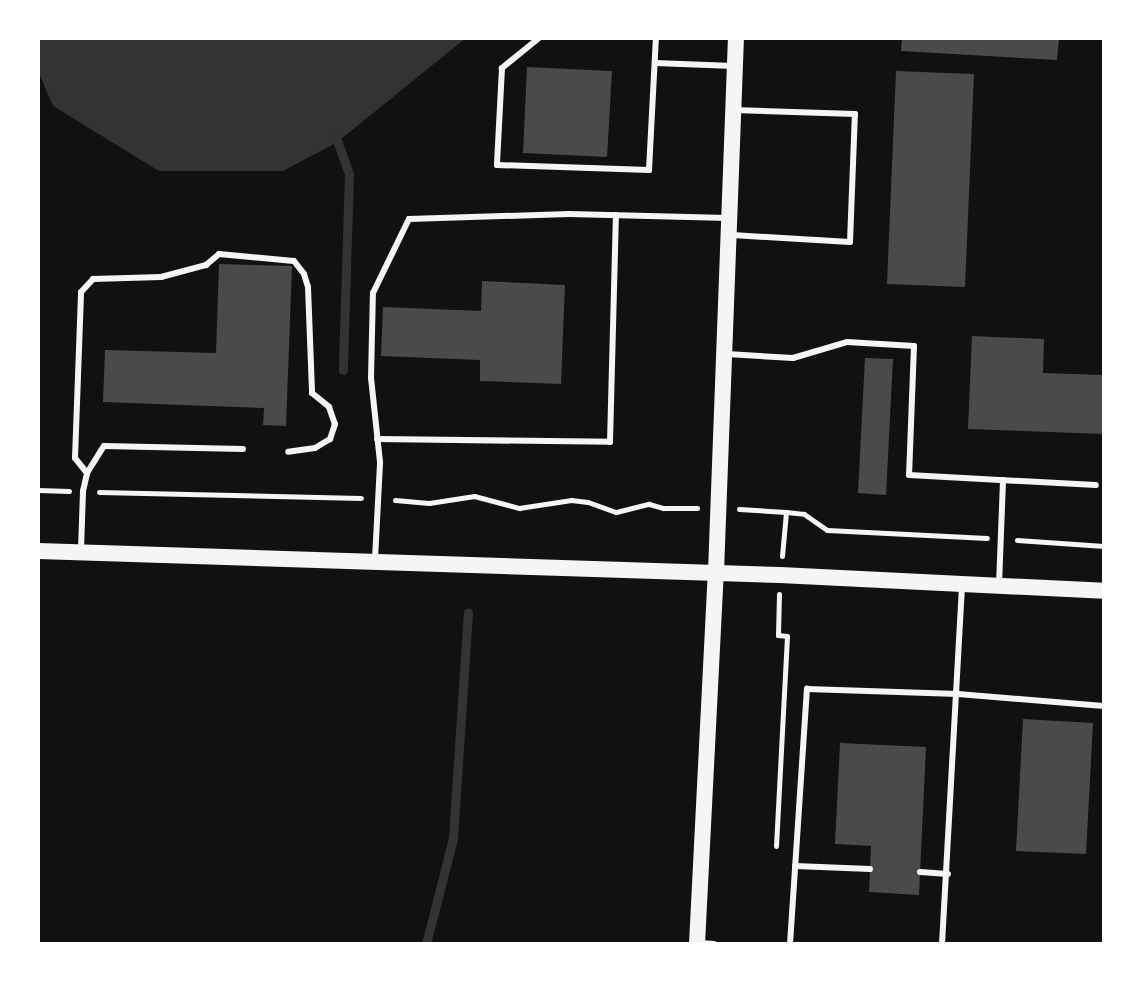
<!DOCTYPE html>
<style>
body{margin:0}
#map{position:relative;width:1142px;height:982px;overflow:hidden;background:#111;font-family:Inter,sans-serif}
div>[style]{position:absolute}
.water>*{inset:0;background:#333}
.stream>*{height:9px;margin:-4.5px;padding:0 4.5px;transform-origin:4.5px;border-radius:4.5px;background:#333}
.building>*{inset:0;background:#4a4a4a}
.path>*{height:5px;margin:-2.5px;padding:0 2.5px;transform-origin:2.5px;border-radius:2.5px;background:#f5f5f5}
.service>*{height:6px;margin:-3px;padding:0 3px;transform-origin:3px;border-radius:3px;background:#f5f5f5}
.secondary>*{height:16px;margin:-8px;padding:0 8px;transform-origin:8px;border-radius:8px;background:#f5f5f5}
span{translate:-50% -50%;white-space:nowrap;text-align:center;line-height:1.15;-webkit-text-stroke:7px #fff;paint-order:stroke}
.frame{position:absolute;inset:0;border:40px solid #fff;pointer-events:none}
</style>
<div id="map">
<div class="water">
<i style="clip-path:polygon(38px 38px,466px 38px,336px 143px,283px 171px,159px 171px,53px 106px,38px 71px)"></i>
</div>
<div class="stream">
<i style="left:334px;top:132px;width:45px;rotate:70.3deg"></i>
<i style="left:349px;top:174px;width:196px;rotate:91.8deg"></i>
<i style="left:426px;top:944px;width:109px;rotate:-75.7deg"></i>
<i style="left:453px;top:838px;width:226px;rotate:-86.2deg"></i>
</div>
<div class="building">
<i style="clip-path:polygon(902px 38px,1059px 38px,1057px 60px,901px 51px)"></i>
<i style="clip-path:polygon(527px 67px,612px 71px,607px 157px,523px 153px)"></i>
<i style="clip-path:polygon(896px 71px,974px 74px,965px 287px,887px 284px)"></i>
<i style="clip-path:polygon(219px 264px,292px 266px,286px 426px,263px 425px,264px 408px,103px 402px,105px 350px,216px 353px)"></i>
<i style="clip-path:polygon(482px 281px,565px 285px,561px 384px,480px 381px,480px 360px,381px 356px,383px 307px,481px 311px)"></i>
<i style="clip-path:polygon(972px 336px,1044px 339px,1043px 373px,1104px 375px,1104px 434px,968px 429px)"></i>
<i style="clip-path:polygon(865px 358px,893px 359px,886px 495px,858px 493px)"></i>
<i style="clip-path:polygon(1023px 719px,1093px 723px,1086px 854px,1016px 851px)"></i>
<i style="clip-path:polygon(840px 743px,926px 747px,919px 895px,869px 892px,871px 846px,835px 844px)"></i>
</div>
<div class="path">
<i style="left:38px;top:490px;width:31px;rotate:2deg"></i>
<i style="left:99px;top:492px;width:262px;rotate:1.3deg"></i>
<i style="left:395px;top:500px;width:34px;rotate:5deg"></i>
<i style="left:429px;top:503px;width:46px;rotate:-8.8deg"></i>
<i style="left:474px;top:496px;width:47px;rotate:14.9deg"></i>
<i style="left:519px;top:508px;width:53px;rotate:-8.7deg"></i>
<i style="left:571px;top:500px;width:17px;rotate:7deg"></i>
<i style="left:588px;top:502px;width:30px;rotate:20deg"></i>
<i style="left:616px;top:512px;width:34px;rotate:-14deg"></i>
<i style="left:649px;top:504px;width:15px;rotate:16deg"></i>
<i style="left:663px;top:508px;width:34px"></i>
<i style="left:739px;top:509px;width:47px;rotate:3.7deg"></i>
<i style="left:1017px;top:540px;width:87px;rotate:3.9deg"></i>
<i style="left:782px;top:556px;width:44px;rotate:-84.8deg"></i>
<i style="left:786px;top:512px;width:18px;rotate:6deg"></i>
<i style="left:804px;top:514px;width:28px;rotate:35deg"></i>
<i style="left:827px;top:530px;width:160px;rotate:2.9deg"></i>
<i style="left:776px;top:846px;width:210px;rotate:-87deg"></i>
<i style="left:787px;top:636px;width:9px;rotate:-174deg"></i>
<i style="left:778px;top:635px;width:41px;rotate:-88.6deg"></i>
</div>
<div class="service">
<i style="left:539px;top:38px;width:48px;rotate:141deg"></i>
<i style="left:502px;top:68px;width:97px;rotate:93deg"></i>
<i style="left:497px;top:165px;width:152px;rotate:1.9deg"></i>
<i style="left:649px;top:170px;width:132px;rotate:-87deg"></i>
<i style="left:655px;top:63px;width:79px;rotate:2.2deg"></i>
<i style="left:732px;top:235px;width:118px;rotate:3.4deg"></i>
<i style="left:850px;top:242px;width:128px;rotate:-87.8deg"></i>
<i style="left:855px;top:114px;width:122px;rotate:-178.1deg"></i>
<i style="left:727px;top:354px;width:66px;rotate:3.5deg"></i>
<i style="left:793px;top:358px;width:56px;rotate:-16.5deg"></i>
<i style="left:847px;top:342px;width:67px;rotate:3.4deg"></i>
<i style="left:914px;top:346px;width:129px;rotate:92.2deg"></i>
<i style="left:909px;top:475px;width:187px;rotate:3.1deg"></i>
<i style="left:377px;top:439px;width:233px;rotate:0.7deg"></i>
<i style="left:610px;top:442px;width:227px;rotate:-88.5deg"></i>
<i style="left:87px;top:473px;width:19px;rotate:-129deg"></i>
<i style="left:75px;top:458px;width:166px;rotate:-87.9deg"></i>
<i style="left:81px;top:292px;width:18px;rotate:-47deg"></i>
<i style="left:93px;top:279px;width:68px;rotate:-1.7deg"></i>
<i style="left:161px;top:277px;width:47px;rotate:-14.9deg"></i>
<i style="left:206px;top:265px;width:17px;rotate:-40deg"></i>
<i style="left:219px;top:254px;width:75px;rotate:5.3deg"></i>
<i style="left:294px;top:261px;width:16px;rotate:52deg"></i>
<i style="left:304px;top:274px;width:14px;rotate:73deg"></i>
<i style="left:308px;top:287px;width:106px;rotate:87.8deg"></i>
<i style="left:312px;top:393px;width:22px;rotate:39deg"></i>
<i style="left:329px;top:407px;width:18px;rotate:71deg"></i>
<i style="left:335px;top:424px;width:16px;rotate:108deg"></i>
<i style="left:330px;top:439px;width:17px;rotate:149deg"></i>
<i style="left:315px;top:448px;width:27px;rotate:172deg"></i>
<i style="left:81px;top:549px;width:58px;rotate:-88deg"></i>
<i style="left:83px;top:491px;width:18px;rotate:-77deg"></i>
<i style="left:87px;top:473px;width:32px;rotate:-58deg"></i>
<i style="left:104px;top:446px;width:139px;rotate:1.2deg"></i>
<i style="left:375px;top:559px;width:97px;rotate:-87deg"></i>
<i style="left:380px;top:462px;width:84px;rotate:-96.1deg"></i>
<i style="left:371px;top:378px;width:85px;rotate:-88.7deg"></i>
<i style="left:373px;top:293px;width:82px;rotate:-64.1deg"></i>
<i style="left:409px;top:219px;width:160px;rotate:-1.8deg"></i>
<i style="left:569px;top:214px;width:159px;rotate:1.4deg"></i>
<i style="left:999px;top:585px;width:105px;rotate:-87.8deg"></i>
<i style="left:795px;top:866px;width:75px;rotate:2.3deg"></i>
<i style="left:920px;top:872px;width:28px;rotate:4deg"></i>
<i style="left:700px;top:943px;width:14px;rotate:4deg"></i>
<i style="left:790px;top:944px;width:256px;rotate:-86.2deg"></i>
<i style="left:807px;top:689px;width:151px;rotate:1.9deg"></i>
<i style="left:958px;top:694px;width:146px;rotate:4.7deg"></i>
<i style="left:942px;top:944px;width:358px;rotate:-86.8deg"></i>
</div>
<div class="secondary">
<i style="left:38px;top:551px;width:742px;rotate:1.85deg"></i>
<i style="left:780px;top:575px;width:324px;rotate:2.8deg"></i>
<i style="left:697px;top:944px;width:372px;rotate:-87.1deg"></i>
<i style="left:716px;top:572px;width:534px;rotate:-87.86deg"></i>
</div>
<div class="frame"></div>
</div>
